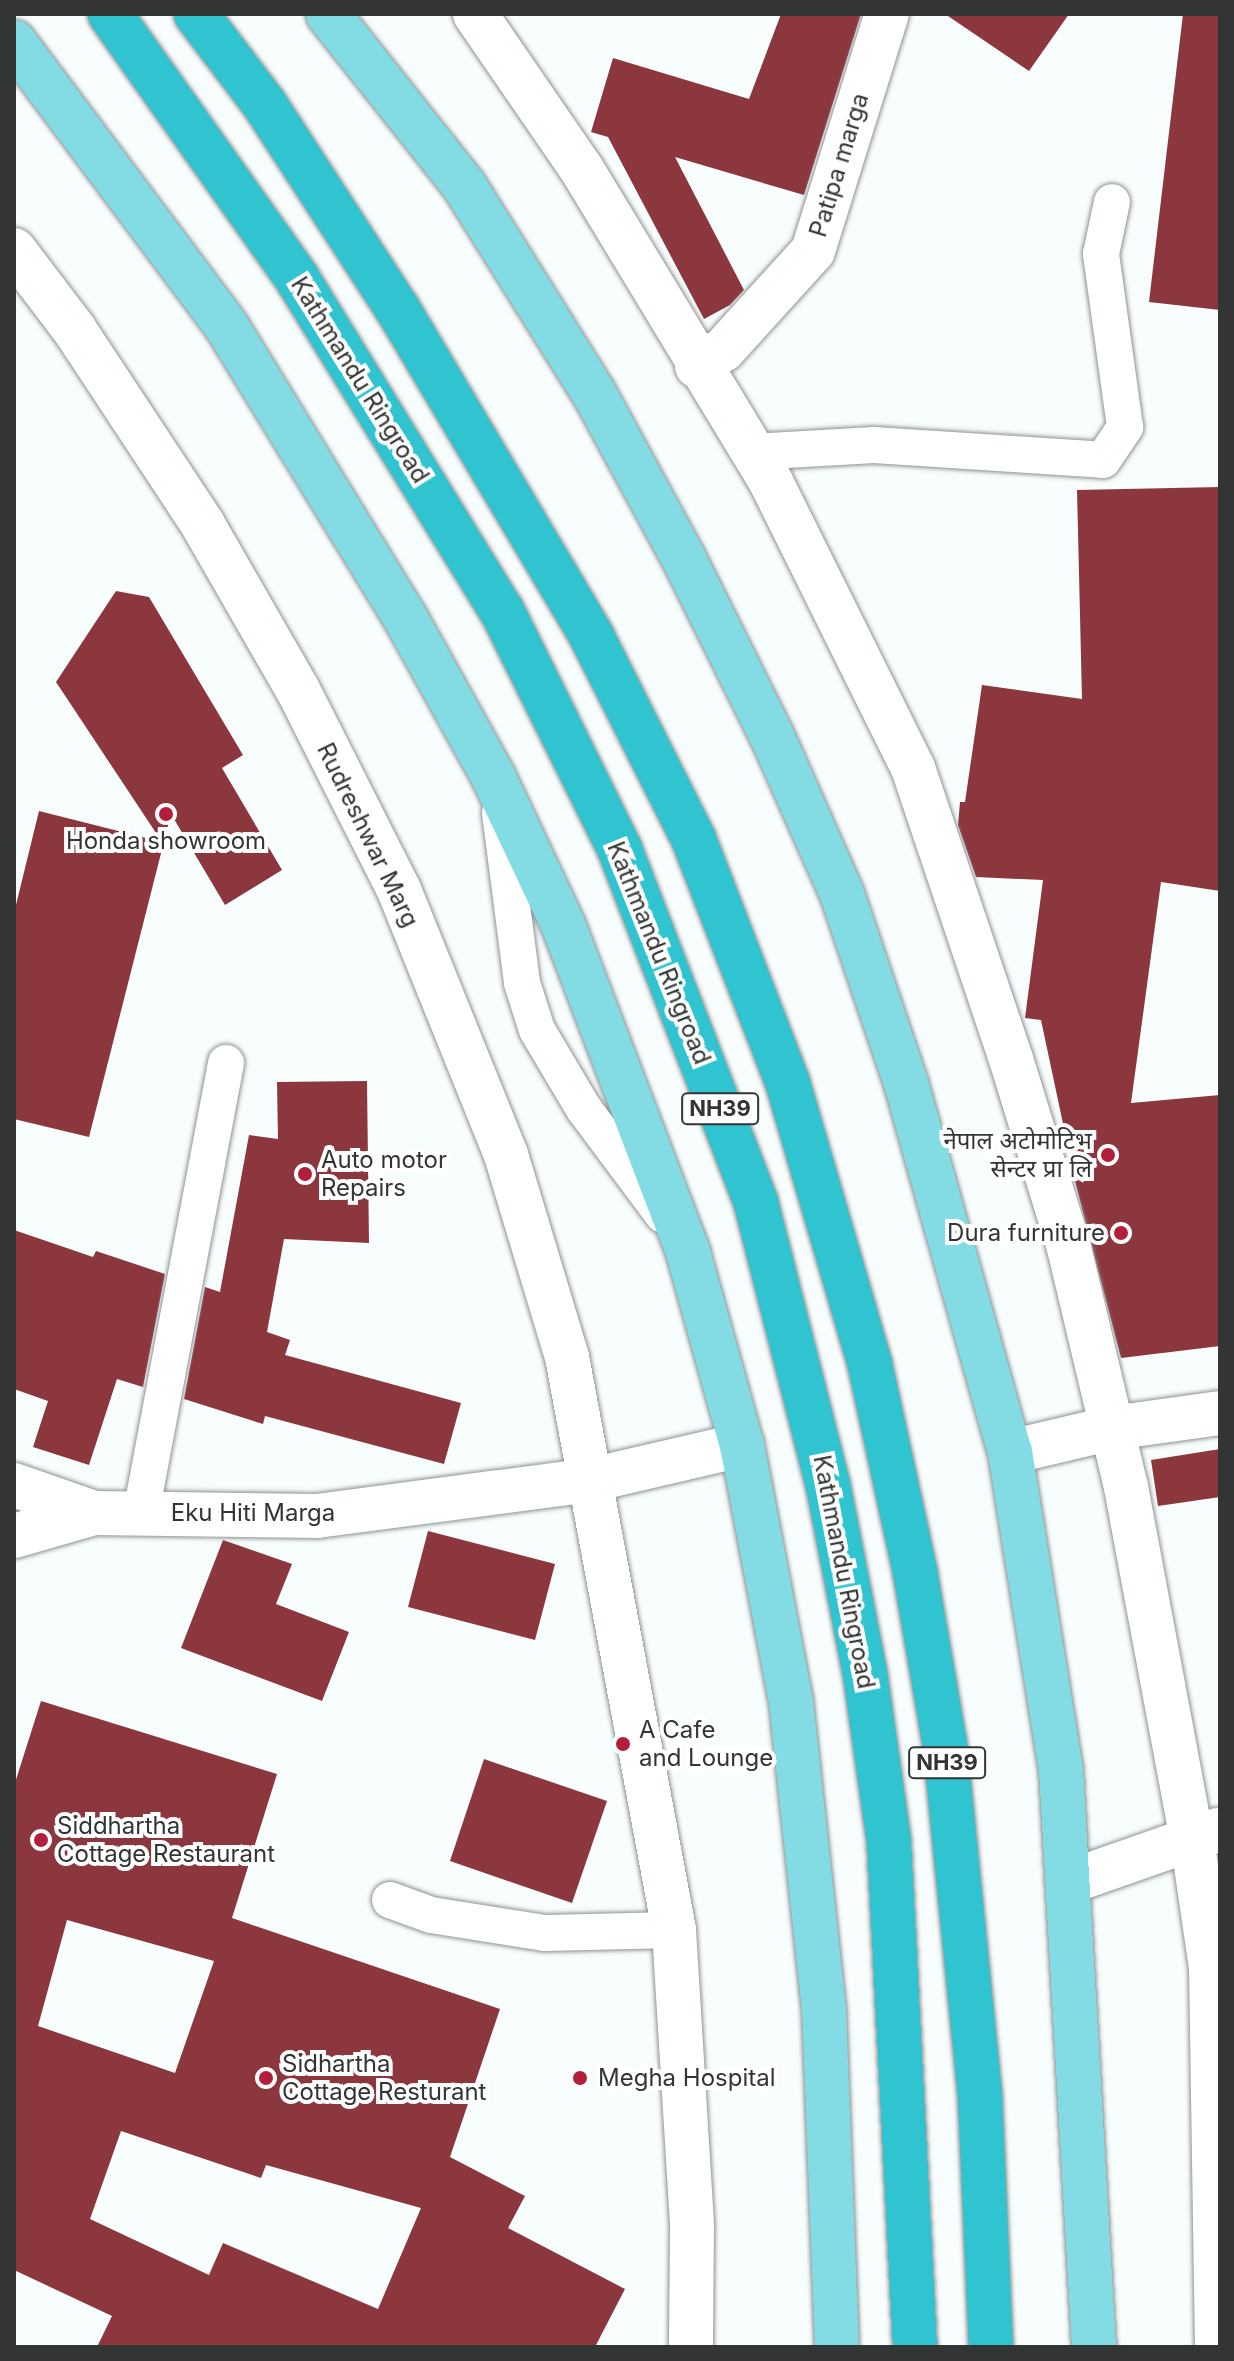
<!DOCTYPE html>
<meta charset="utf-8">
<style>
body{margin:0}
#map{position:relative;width:1234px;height:2361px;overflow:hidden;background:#f8fdfd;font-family:Inter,"Noto Sans Devanagari",sans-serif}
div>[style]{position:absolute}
.building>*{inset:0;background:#8c363e}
.roads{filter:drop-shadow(0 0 2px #8e9292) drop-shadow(0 0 2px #8e9292)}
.lane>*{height:36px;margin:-18px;padding:0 18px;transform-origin:18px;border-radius:18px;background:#fff}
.street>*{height:44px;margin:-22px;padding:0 22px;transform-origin:22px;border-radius:22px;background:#fff}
.primary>*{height:44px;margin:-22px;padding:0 22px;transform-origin:22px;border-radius:22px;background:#83dbe3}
.highway>*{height:44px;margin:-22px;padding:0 22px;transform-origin:22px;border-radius:22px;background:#30c3d0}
.dots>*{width:22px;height:22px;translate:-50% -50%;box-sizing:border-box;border:4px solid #fff;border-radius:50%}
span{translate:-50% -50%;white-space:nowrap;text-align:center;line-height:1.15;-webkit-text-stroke:8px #fff;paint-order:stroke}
.shield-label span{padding:2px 6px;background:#fff;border:2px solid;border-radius:6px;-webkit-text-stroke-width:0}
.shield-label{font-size:22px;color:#333535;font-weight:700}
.street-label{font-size:24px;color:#333535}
.poi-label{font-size:24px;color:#333535}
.right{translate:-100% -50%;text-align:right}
.left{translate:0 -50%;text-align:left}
.frame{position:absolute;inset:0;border:16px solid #333535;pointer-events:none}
</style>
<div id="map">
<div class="building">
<i style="clip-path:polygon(781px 14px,861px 14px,804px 195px,675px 157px,744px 290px,730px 305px,704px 319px,608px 137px,591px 132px,613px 58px,749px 99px)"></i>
<i style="clip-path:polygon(945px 14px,1069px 14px,1029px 71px)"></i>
<i style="clip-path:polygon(1183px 14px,1220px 14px,1220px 310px,1149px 302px)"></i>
<i style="clip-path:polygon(1220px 487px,1220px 891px,1161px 882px,1131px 1103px,1220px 1095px,1220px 1346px,1121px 1358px,1076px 1185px,1041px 1020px,1025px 1018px,1043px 880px,976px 877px,958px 825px,960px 802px,965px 802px,982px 685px,1082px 699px,1077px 490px)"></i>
<i style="clip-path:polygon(116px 591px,149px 597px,243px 755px,222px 768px,282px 870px,225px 905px,171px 814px,89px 1137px,14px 1119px,14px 913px,39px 811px,162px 842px,56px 682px)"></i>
<i style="clip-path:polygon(367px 1081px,369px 1243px,284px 1239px,267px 1332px,290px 1340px,285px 1355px,461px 1403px,444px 1464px,265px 1416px,263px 1424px,184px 1399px,205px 1287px,220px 1292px,249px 1135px,278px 1139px,277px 1082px)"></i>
<i style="clip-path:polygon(14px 1230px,93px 1257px,96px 1251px,165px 1274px,143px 1387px,117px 1379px,89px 1465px,33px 1447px,48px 1401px,14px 1389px)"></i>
<i style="clip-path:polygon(1220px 1449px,1220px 1497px,1158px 1506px,1151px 1460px)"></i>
<i style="clip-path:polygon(428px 1531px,555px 1564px,535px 1640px,408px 1607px)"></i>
<i style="clip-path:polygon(223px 1540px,292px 1564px,276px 1604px,349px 1632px,322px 1701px,181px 1648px)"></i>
<i style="clip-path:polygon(evenodd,41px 1701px,277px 1774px,232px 1918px,500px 2009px,450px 2157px,525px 2196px,508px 2228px,625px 2289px,595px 2347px,97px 2347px,112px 2316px,14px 2270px,14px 1786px,41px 1701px,67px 1920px,214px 1961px,175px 2073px,38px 2026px,67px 1920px,41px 1701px,121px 2131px,261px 2178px,266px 2165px,421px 2208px,378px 2309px,223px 2243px,209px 2275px,90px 2219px,121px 2131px)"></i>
<i style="clip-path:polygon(484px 1759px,607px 1801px,572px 1903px,450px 1861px)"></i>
</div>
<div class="roads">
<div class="lane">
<i style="left:752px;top:452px;width:122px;rotate:-3.3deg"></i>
<i style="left:874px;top:445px;width:229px;rotate:3.7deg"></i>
<i style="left:1103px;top:460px;width:40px;rotate:-56deg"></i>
<i style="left:1125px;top:427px;width:175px;rotate:-97.9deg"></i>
<i style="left:1101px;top:254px;width:53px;rotate:-78.1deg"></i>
<i style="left:500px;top:813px;width:171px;rotate:82.6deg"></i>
<i style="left:522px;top:983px;width:49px;rotate:72.3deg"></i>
<i style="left:537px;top:1030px;width:92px;rotate:59.3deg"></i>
<i style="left:584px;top:1109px;width:132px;rotate:53.3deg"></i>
<i style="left:141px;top:1513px;width:458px;rotate:-79.3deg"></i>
<i style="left:390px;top:1900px;width:44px;rotate:20.1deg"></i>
<i style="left:431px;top:1915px;width:115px;rotate:9deg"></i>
<i style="left:545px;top:1933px;width:129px;rotate:-1.3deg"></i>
</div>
<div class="street">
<i style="left:475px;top:14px;width:187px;rotate:55.5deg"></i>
<i style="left:581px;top:168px;width:367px;rotate:58.8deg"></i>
<i style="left:771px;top:482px;width:319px;rotate:63.6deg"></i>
<i style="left:913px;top:768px;width:307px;rotate:71.4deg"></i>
<i style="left:1011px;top:1059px;width:198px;rotate:72.9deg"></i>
<i style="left:1069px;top:1248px;width:246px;rotate:76.6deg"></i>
<i style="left:1126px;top:1487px;width:358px;rotate:79.4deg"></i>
<i style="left:1192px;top:1839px;width:129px;rotate:81.6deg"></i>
<i style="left:1211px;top:1967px;width:380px;rotate:89.1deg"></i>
<i style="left:14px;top:250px;width:99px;rotate:52.8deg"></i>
<i style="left:74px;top:329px;width:235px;rotate:56.6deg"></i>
<i style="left:203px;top:525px;width:190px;rotate:60.1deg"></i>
<i style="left:298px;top:690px;width:224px;rotate:63.2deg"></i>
<i style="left:399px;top:890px;width:286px;rotate:68deg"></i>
<i style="left:506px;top:1155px;width:211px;rotate:73.2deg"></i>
<i style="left:567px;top:1357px;width:583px;rotate:79.42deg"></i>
<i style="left:674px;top:1930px;width:296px;rotate:86.5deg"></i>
<i style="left:692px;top:2225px;width:122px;rotate:90.5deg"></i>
<i style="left:697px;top:366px;width:32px;rotate:-32deg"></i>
<i style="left:724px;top:349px;width:132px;rotate:-47.8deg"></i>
<i style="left:813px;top:251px;width:248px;rotate:-72.7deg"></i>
<i style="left:1010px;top:1452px;width:105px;rotate:-13.2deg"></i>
<i style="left:1112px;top:1428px;width:109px;rotate:-7.9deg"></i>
<i style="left:14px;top:1485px;width:85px;rotate:19.3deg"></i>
<i style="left:94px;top:1513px;width:223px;rotate:0.8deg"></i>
<i style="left:317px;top:1516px;width:276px;rotate:-7.5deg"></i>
<i style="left:591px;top:1480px;width:155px;rotate:-13.1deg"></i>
<i style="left:14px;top:1536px;width:83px;rotate:-16deg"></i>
<i style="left:1072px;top:1881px;width:155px;rotate:-19.3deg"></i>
</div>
<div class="primary">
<i style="left:328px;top:14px;width:221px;rotate:51.6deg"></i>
<i style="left:465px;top:187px;width:245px;rotate:58deg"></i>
<i style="left:595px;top:395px;width:184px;rotate:61.5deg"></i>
<i style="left:683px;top:557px;width:200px;rotate:63.6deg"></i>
<i style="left:772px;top:736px;width:173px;rotate:66.1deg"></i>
<i style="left:842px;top:894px;width:200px;rotate:71.3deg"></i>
<i style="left:906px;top:1083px;width:383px;rotate:74.3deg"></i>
<i style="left:1010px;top:1452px;width:322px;rotate:80.9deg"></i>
<i style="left:1061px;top:1770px;width:578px;rotate:86.73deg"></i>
<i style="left:14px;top:42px;width:356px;rotate:53.2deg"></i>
<i style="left:227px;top:327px;width:342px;rotate:58.5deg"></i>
<i style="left:406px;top:619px;width:182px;rotate:61deg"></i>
<i style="left:494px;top:778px;width:165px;rotate:64.8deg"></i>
<i style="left:564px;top:927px;width:348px;rotate:69.1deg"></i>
<i style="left:688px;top:1252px;width:200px;rotate:74.4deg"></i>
<i style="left:742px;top:1445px;width:261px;rotate:79.2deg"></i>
<i style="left:791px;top:1701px;width:310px;rotate:83.9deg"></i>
<i style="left:824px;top:2009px;width:338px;rotate:87.8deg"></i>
</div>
<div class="highway">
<i style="left:110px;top:14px;width:326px;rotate:54.7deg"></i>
<i style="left:298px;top:280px;width:389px;rotate:58.4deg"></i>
<i style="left:502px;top:611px;width:267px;rotate:63.7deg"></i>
<i style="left:620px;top:850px;width:378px;rotate:68.9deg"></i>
<i style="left:756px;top:1203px;width:291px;rotate:75.7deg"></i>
<i style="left:828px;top:1485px;width:192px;rotate:78.9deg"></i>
<i style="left:865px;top:1673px;width:171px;rotate:81.9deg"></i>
<i style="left:889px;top:1842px;width:506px;rotate:87.05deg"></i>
<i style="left:196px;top:14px;width:114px;rotate:52.8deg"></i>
<i style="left:265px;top:105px;width:242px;rotate:57deg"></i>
<i style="left:397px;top:308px;width:382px;rotate:59.3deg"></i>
<i style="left:592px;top:637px;width:227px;rotate:63.3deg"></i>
<i style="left:694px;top:840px;width:261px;rotate:68.9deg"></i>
<i style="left:788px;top:1084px;width:293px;rotate:73.7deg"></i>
<i style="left:870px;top:1365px;width:212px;rotate:77.7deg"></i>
<i style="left:915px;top:1572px;width:176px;rotate:80.2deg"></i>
<i style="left:945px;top:1745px;width:353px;rotate:84.3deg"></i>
<i style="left:980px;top:2096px;width:251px;rotate:87.5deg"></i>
</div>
</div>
<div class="dots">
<i style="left:166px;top:814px;background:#b21f3a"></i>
<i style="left:1108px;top:1155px;background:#b21f3a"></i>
<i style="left:305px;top:1174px;background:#b21f3a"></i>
<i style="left:1121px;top:1233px;background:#b21f3a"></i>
<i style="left:623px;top:1744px;background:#b21f3a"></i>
<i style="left:41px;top:1840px;background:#b21f3a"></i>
<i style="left:266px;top:2078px;background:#b21f3a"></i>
<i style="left:580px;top:2078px;background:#b21f3a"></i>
</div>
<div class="shield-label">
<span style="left:720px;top:1109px">NH39</span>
<span style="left:947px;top:1763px">NH39</span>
</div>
<div class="street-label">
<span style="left:839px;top:165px;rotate:-73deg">Patipa marga</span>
<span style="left:360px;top:380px;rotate:58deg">Kathmandu Ringroad</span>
<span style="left:368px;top:835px;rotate:64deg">Rudreshwar Marg</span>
<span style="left:659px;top:953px;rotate:68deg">Kathmandu Ringroad</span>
<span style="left:253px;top:1513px">Eku Hiti Marga</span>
<span style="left:844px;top:1572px;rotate:79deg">Kathmandu Ringroad</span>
</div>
<div class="poi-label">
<span style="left:166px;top:841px">Honda showroom</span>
<span class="right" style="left:1092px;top:1155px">नेपाल अटोमोटिभ<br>सेन्टर प्रा लि</span>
<span class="left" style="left:321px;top:1174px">Auto motor<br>Repairs</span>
<span class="right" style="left:1105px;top:1233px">Dura furniture</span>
<span class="left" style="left:639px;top:1744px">A Cafe<br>and Lounge</span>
<span class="left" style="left:57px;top:1840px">Siddhartha<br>Cottage Restaurant</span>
<span class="left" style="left:282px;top:2078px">Sidhartha<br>Cottage Resturant</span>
<span class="left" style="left:598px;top:2078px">Megha Hospital</span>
</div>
<div class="frame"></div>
</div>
